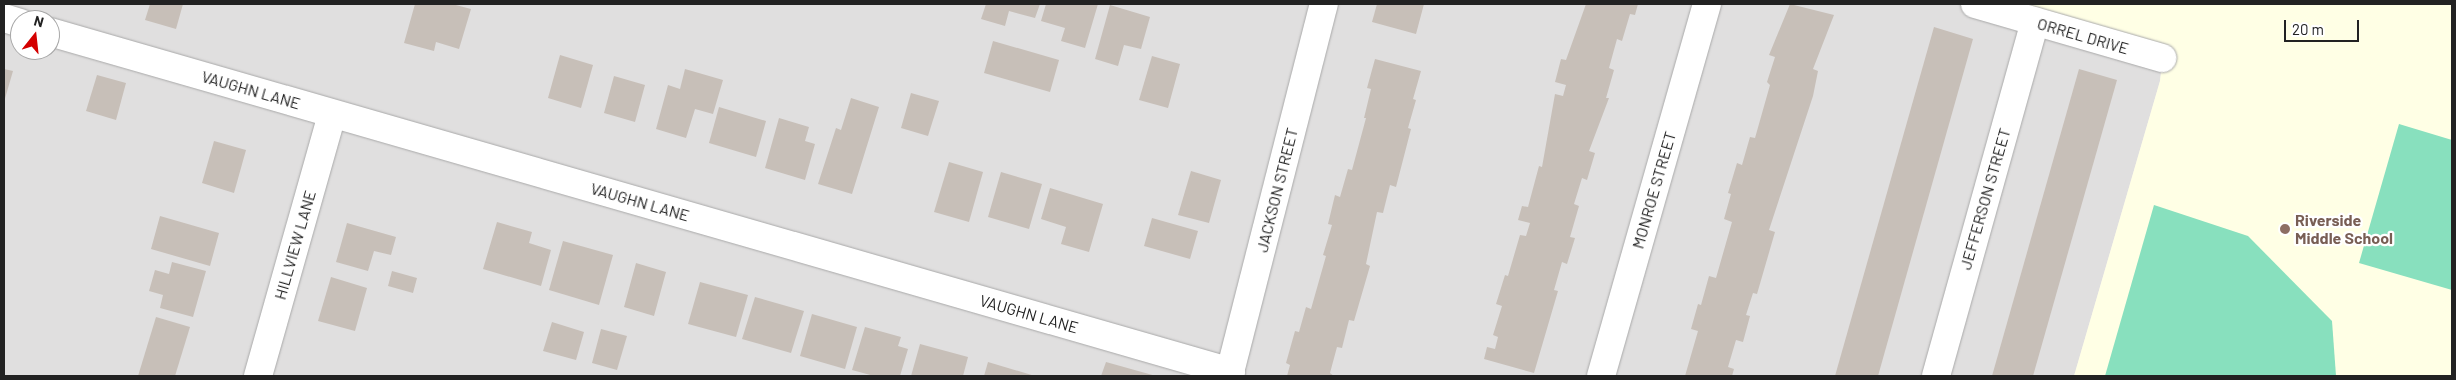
<!DOCTYPE html>
<style>
body{margin:0}
#map{position:relative;width:2456px;height:380px;overflow:hidden;background:#f2efe9;font-family:Barlow,sans-serif}
div>[style]{position:absolute}
.residential>*{inset:0;background:#e0dfdf}
.education>*{inset:0;background:#ffffe5}
.pitch>*{inset:0;background:#88e0be}
.building>*{inset:0;background:#c7bfb8}
.roads{filter:drop-shadow(0 0 1px #a9a9a9) drop-shadow(0 0 1px #a9a9a9)}
.minor>*{height:28px;margin:-14px;padding:0 14px;transform-origin:14px;border-radius:14px;background:#fff}
.dots>*{width:14px;height:14px;translate:-50% -50%;box-sizing:border-box;border:2px solid #fff;border-radius:50%}
span{translate:-50% -50%;white-space:nowrap;text-align:center;line-height:1.15;-webkit-text-stroke:4.5px #fff;paint-order:stroke}
.street-label{font-size:16px;color:#222}
.education-label{font-size:16px;color:#785e54;font-weight:700}
.left{translate:0 -50%;text-align:left}
.frame{position:absolute;inset:0;border:5px solid #222;pointer-events:none}
.north{position:absolute;left:10px;top:10px;width:50px;height:50px;box-sizing:border-box;background:#fff;border:1px solid #a7a7a7;border-radius:50%;rotate:16deg;font-size:14px;font-weight:700;line-height:20px;text-align:center;color:#222}
.north::after{content:'';display:block;margin:auto;width:18px;height:22px;background:#d40000;clip-path:polygon(50% 0,100% 100%,50% 72%,0 100%)}
.scale{position:absolute;left:2284px;top:20px;width:75px;height:22px;box-sizing:border-box;border:2px solid #222;border-top:0;padding-left:6px;font-size:15px;line-height:18px;white-space:nowrap;color:#222;-webkit-text-stroke:4px #fff;paint-order:stroke}
</style>
<div id="map">
<div class="residential">
<i style="clip-path:polygon(evenodd,4px 4px,2015px 4px,2164px 47px,2160px 81px,2074px 376px,4px 376px,4px 4px,20px 20px,50px 20px,50px 50px,20px 50px,20px 20px)"></i>
</div>
<div class="education">
<i style="clip-path:polygon(2015px 4px,2452px 4px,2452px 376px,2074px 376px,2160px 81px,2164px 47px)"></i>
</div>
<div class="pitch">
<i style="clip-path:polygon(2399px 124px,2452px 140px,2452px 290px,2359px 263px)"></i>
<i style="clip-path:polygon(2154px 205px,2248px 236px,2332px 321px,2336px 376px,2105px 376px)"></i>
</div>
<div class="building">
<i style="clip-path:polygon(150px 4px,183px 4px,176px 29px,145px 20px)"></i>
<i style="clip-path:polygon(415px 4px,452px 4px,471px 9px,459px 49px,436px 42px,434px 51px,404px 43px)"></i>
<i style="clip-path:polygon(986px 4px,1040px 4px,1035px 18px,1009px 11px,1005px 26px,981px 19px)"></i>
<i style="clip-path:polygon(1046px 4px,1098px 4px,1085px 48px,1061px 41px,1065px 28px,1041px 21px)"></i>
<i style="clip-path:polygon(1377px 4px,1424px 4px,1416px 34px,1372px 22px)"></i>
<i style="clip-path:polygon(1586px 4px,1638px 4px,1635px 15px,1630px 14px,1622px 41px,1617px 39px,1609px 68px,1614px 70px,1606px 98px,1609px 98px,1589px 151px,1595px 153px,1587px 180px,1582px 178px,1574px 204px,1579px 206px,1570px 237px,1575px 238px,1567px 264px,1562px 262px,1554px 290px,1558px 291px,1534px 373px,1484px 359px,1487px 347px,1495px 349px,1498px 337px,1493px 335px,1502px 306px,1496px 304px,1505px 275px,1508px 276px,1520px 235px,1526px 236px,1530px 223px,1518px 220px,1522px 206px,1528px 207px,1539px 166px,1542px 167px,1555px 94px,1563px 96px,1566px 85px,1555px 82px,1561px 59px,1566px 60px)"></i>
<i style="clip-path:polygon(1790px 4px,1834px 15px,1813px 69px,1818px 71px,1813px 96px,1769px 230px,1775px 232px,1757px 294px,1753px 293px,1746px 315px,1750px 316px,1743px 342px,1736px 340px,1728px 367px,1734px 369px,1732px 376px,1685px 376px,1698px 331px,1691px 329px,1698px 304px,1701px 305px,1709px 276px,1716px 278px,1732px 222px,1724px 219px,1731px 194px,1728px 193px,1737px 163px,1742px 165px,1750px 137px,1755px 138px,1770px 85px,1767px 82px,1775px 57px,1769px 55px)"></i>
<i style="clip-path:polygon(1110px 5px,1150px 17px,1141px 49px,1124px 45px,1118px 66px,1095px 59px)"></i>
<i style="clip-path:polygon(1934px 27px,1973px 39px,1878px 376px,1835px 376px)"></i>
<i style="clip-path:polygon(993px 41px,1059px 60px,1050px 92px,984px 73px)"></i>
<i style="clip-path:polygon(560px 55px,593px 65px,581px 108px,548px 98px)"></i>
<i style="clip-path:polygon(1152px 56px,1180px 64px,1168px 108px,1139px 100px)"></i>
<i style="clip-path:polygon(1375px 59px,1421px 71px,1413px 99px,1416px 100px,1408px 128px,1411px 129px,1396px 187px,1390px 185px,1383px 213px,1377px 212px,1366px 264px,1370px 266px,1354px 321px,1349px 320px,1342px 348px,1337px 347px,1330px 373px,1334px 376px,1287px 376px,1290px 365px,1286px 363px,1295px 331px,1299px 332px,1306px 307px,1311px 309px,1326px 256px,1323px 255px,1332px 225px,1328px 224px,1335px 195px,1340px 197px,1348px 169px,1352px 170px,1366px 118px,1364px 118px,1371px 89px,1367px 88px)"></i>
<i style="clip-path:polygon(4px 69px,13px 71px,4px 102px)"></i>
<i style="clip-path:polygon(685px 69px,723px 80px,713px 114px,695px 109px,686px 138px,656px 129px,668px 85px,680px 89px)"></i>
<i style="clip-path:polygon(2079px 69px,2117px 80px,2033px 376px,1992px 376px)"></i>
<i style="clip-path:polygon(97px 75px,126px 83px,116px 120px,86px 111px)"></i>
<i style="clip-path:polygon(614px 76px,645px 85px,635px 122px,604px 113px)"></i>
<i style="clip-path:polygon(911px 93px,939px 101px,928px 136px,901px 128px)"></i>
<i style="clip-path:polygon(851px 98px,879px 107px,852px 194px,818px 184px,836px 128px,841px 130px)"></i>
<i style="clip-path:polygon(719px 107px,766px 121px,756px 157px,709px 143px)"></i>
<i style="clip-path:polygon(779px 118px,809px 127px,805px 141px,815px 144px,805px 180px,765px 168px)"></i>
<i style="clip-path:polygon(214px 141px,246px 150px,234px 193px,202px 183px)"></i>
<i style="clip-path:polygon(949px 162px,983px 172px,969px 222px,934px 212px)"></i>
<i style="clip-path:polygon(1191px 171px,1221px 180px,1209px 223px,1178px 215px)"></i>
<i style="clip-path:polygon(1001px 172px,1042px 184px,1029px 229px,988px 217px)"></i>
<i style="clip-path:polygon(1050px 188px,1103px 204px,1089px 252px,1061px 244px,1066px 227px,1041px 219px)"></i>
<i style="clip-path:polygon(160px 216px,219px 233px,210px 266px,151px 249px)"></i>
<i style="clip-path:polygon(1152px 218px,1198px 231px,1190px 259px,1144px 246px)"></i>
<i style="clip-path:polygon(497px 222px,532px 232px,529px 243px,551px 250px,541px 286px,483px 269px)"></i>
<i style="clip-path:polygon(347px 223px,396px 237px,391px 255px,374px 251px,368px 271px,336px 262px)"></i>
<i style="clip-path:polygon(563px 241px,613px 255px,599px 305px,549px 290px)"></i>
<i style="clip-path:polygon(172px 262px,206px 271px,193px 317px,160px 308px,163px 295px,149px 291px,155px 270px,169px 274px)"></i>
<i style="clip-path:polygon(636px 263px,666px 272px,654px 316px,624px 307px)"></i>
<i style="clip-path:polygon(392px 271px,417px 278px,413px 293px,388px 286px)"></i>
<i style="clip-path:polygon(331px 277px,367px 288px,355px 331px,318px 321px)"></i>
<i style="clip-path:polygon(700px 282px,748px 295px,736px 337px,688px 324px)"></i>
<i style="clip-path:polygon(755px 297px,804px 311px,791px 353px,742px 339px)"></i>
<i style="clip-path:polygon(812px 314px,857px 327px,845px 369px,800px 356px)"></i>
<i style="clip-path:polygon(156px 317px,190px 327px,175px 376px,138px 376px)"></i>
<i style="clip-path:polygon(552px 322px,584px 332px,576px 360px,543px 351px)"></i>
<i style="clip-path:polygon(865px 327px,901px 337px,898px 346px,908px 349px,900px 376px,874px 376px,852px 370px)"></i>
<i style="clip-path:polygon(601px 329px,627px 336px,617px 370px,592px 363px)"></i>
<i style="clip-path:polygon(920px 344px,968px 357px,963px 376px,911px 376px)"></i>
<i style="clip-path:polygon(988px 362px,1035px 376px,984px 376px)"></i>
<i style="clip-path:polygon(1106px 362px,1156px 376px,1101px 376px)"></i>
</div>
<div class="roads">
<div class="minor">
<i style="left:1975px;top:4px;width:195px;rotate:16.1deg"></i>
<i style="left:4px;top:18px;width:17px;rotate:17deg"></i>
<i style="left:50px;top:32px;width:1229px;rotate:16.06deg"></i>
<i style="left:258px;top:376px;width:272px;rotate:-74.2deg"></i>
<i style="left:1229px;top:376px;width:384px;rotate:-75.7deg"></i>
<i style="left:1601px;top:376px;width:387px;rotate:-74.1deg"></i>
<i style="left:1936px;top:376px;width:368px;rotate:-74.4deg"></i>
</div>
</div>
<div class="dots">
<i style="left:2285px;top:229px;background:#8d6e63"></i>
</div>
<div class="street-label">
<span style="left:2083px;top:36px;rotate:16deg">ORREL DRIVE</span>
<span style="left:251px;top:90px;rotate:16deg">VAUGHN LANE</span>
<span style="left:1277px;top:190px;rotate:-76deg">JACKSON STREET</span>
<span style="left:1654px;top:190px;rotate:-74deg">MONROE STREET</span>
<span style="left:1985px;top:199px;rotate:-74deg">JEFFERSON STREET</span>
<span style="left:640px;top:202px;rotate:16deg">VAUGHN LANE</span>
<span style="left:295px;top:245px;rotate:-74deg">HILLVIEW LANE</span>
<span style="left:1029px;top:314px;rotate:16deg">VAUGHN LANE</span>
</div>
<div class="education-label">
<span class="left" style="left:2295px;top:229px">Riverside<br>Middle School</span>
</div>
<div class="frame"></div>
<div class="north">N</div>
<div class="scale">20 m</div>
</div>
